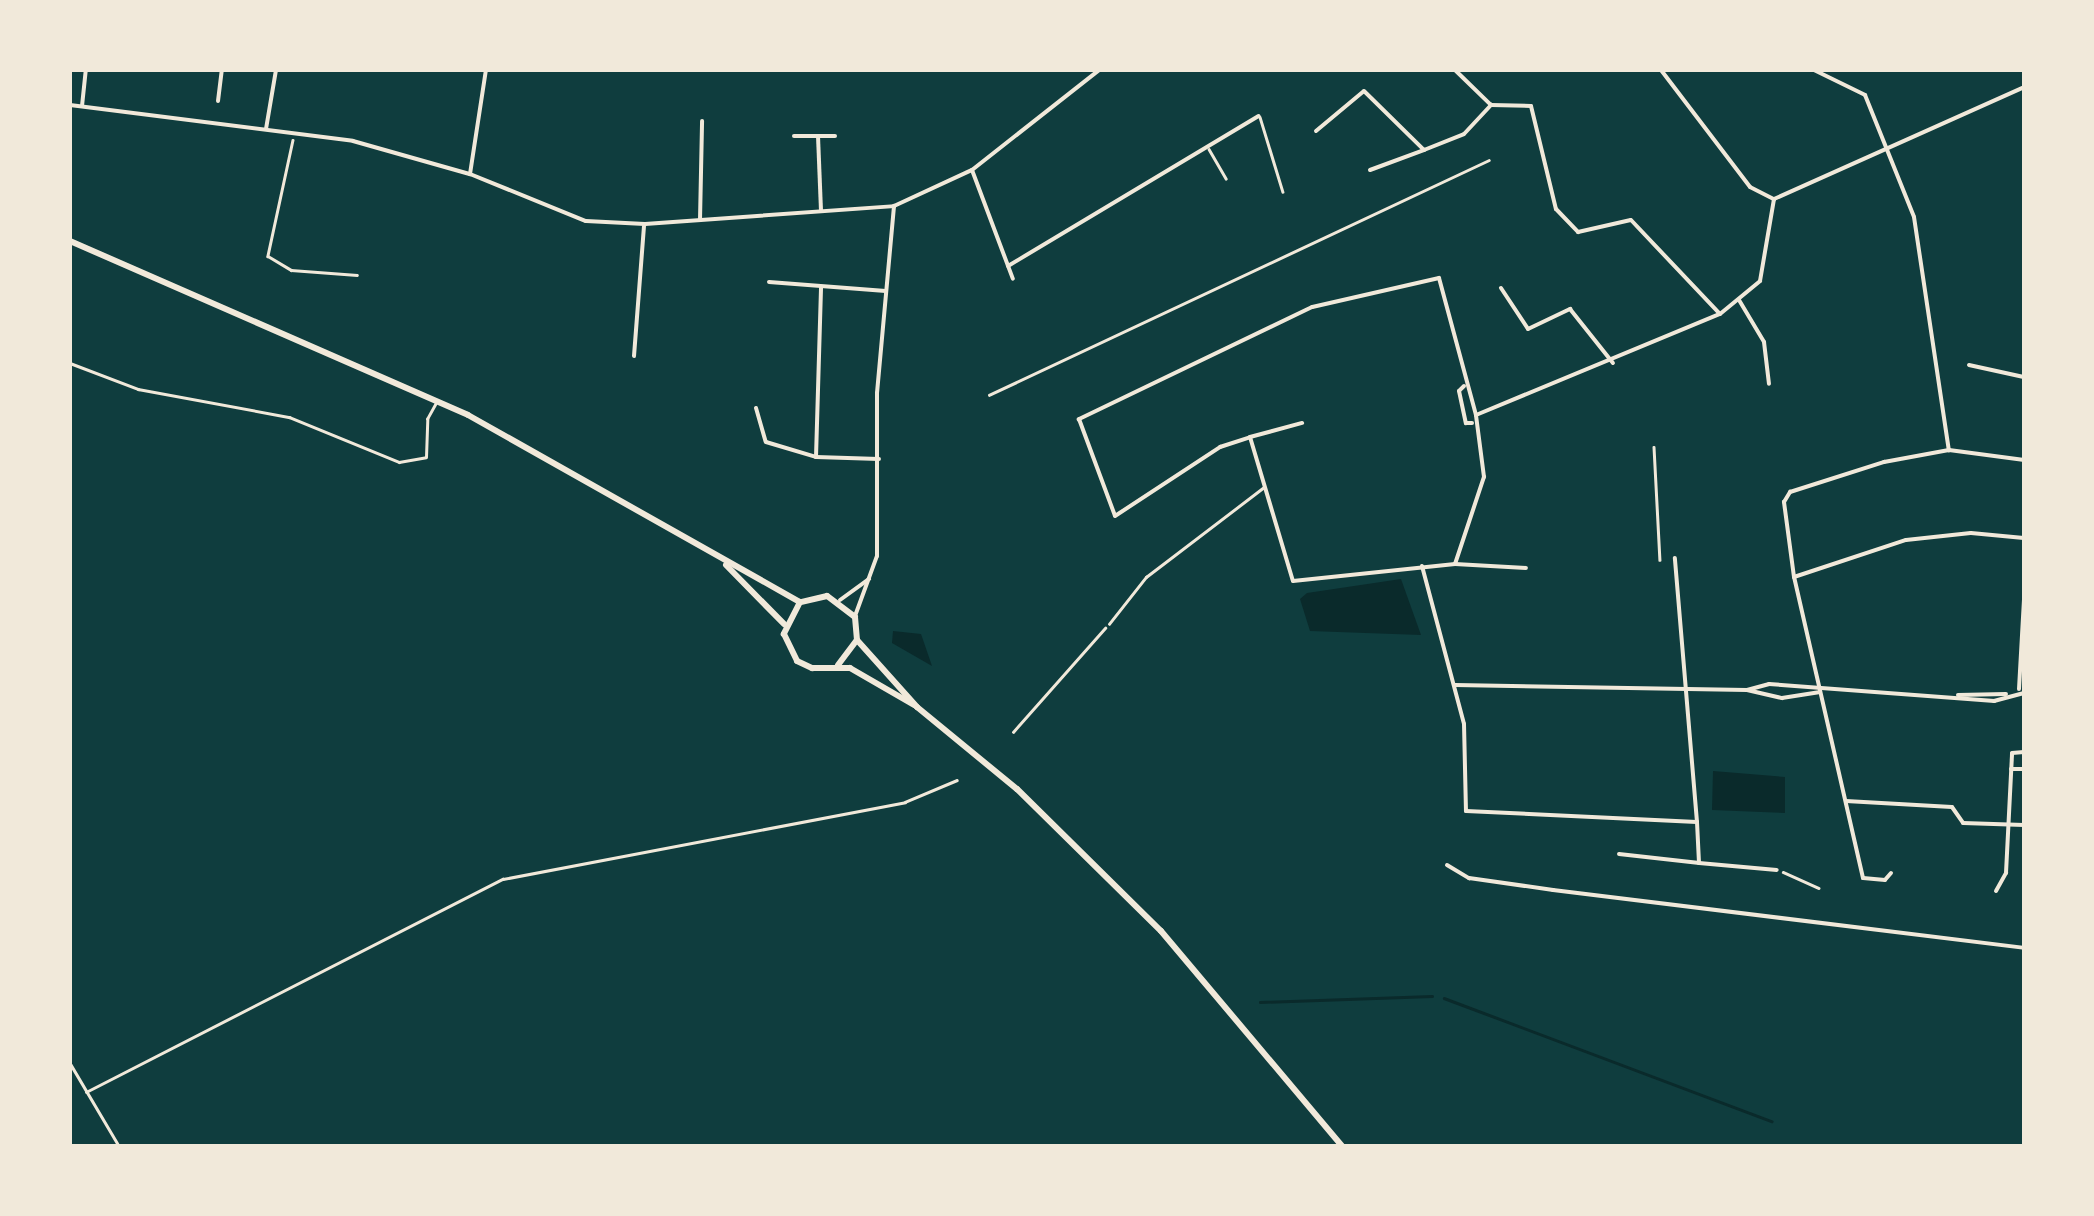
<!DOCTYPE html>
<style>
body{margin:0}
#map{position:relative;width:2094px;height:1216px;overflow:hidden;background:#0f3d3e;font-family:"Work Sans",sans-serif}
div>[style]{position:absolute}
.water>*{inset:0;background:#0a2a2b}
.stream>*{height:2.5px;margin:-1.25px;padding:0 1.25px;transform-origin:1.25px;border-radius:1.25px;background:#0a2a2b}
.path>*{height:2.5px;margin:-1.25px;padding:0 1.25px;transform-origin:1.25px;border-radius:1.25px;background:#f1e9da}
.service>*{height:2.5px;margin:-1.25px;padding:0 1.25px;transform-origin:1.25px;border-radius:1.25px;background:#f1e9da}
.minor>*{height:4px;margin:-2px;padding:0 2px;transform-origin:2px;border-radius:2px;background:#f1e9da}
.primary>*{height:6px;margin:-3px;padding:0 3px;transform-origin:3px;border-radius:3px;background:#f1e9da}
span{translate:-50% -50%;white-space:nowrap;text-align:center;line-height:1.15;-webkit-text-stroke:10px #f1e9da;paint-order:stroke}
.frame{position:absolute;inset:0;border:72px solid #f1e9da;pointer-events:none}
</style>
<div id="map">
<div class="water">
<i style="clip-path:polygon(1401px 579px,1421px 635px,1310px 631px,1300px 599px,1307px 593px)"></i>
<i style="clip-path:polygon(893px 631px,921px 634px,932px 666px,892px 643px)"></i>
<i style="clip-path:polygon(1713px 771px,1785px 777px,1785px 813px,1712px 810px)"></i>
</div>
<div class="stream">
<i style="left:1444px;top:998px;width:350px;rotate:20.6deg"></i>
<i style="left:1260px;top:1002px;width:172px;rotate:-2deg"></i>
</div>
<div class="path">
<i style="left:293px;top:140px;width:119px;rotate:102.2deg"></i>
<i style="left:268px;top:256px;width:27px;rotate:31deg"></i>
<i style="left:291px;top:270px;width:66px;rotate:4.3deg"></i>
<i style="left:989px;top:395px;width:552px;rotate:-25.17deg"></i>
<i style="left:1013px;top:732px;width:139px;rotate:-48.5deg"></i>
<i style="left:1783px;top:872px;width:39px;rotate:24deg"></i>
<i style="left:70px;top:1063px;width:96px;rotate:59.4deg"></i>
<i style="left:86px;top:1092px;width:468px;rotate:-27.1deg"></i>
<i style="left:503px;top:879px;width:409px;rotate:-10.8deg"></i>
<i style="left:905px;top:802px;width:56px;rotate:-22.9deg"></i>
</div>
<div class="service">
<i style="left:1260px;top:117px;width:78px;rotate:73deg"></i>
<i style="left:1209px;top:149px;width:34px;rotate:60deg"></i>
<i style="left:70px;top:363px;width:73px;rotate:20.9deg"></i>
<i style="left:138px;top:389px;width:154px;rotate:10.5deg"></i>
<i style="left:289px;top:417px;width:119px;rotate:22.2deg"></i>
<i style="left:399px;top:462px;width:27px;rotate:-10deg"></i>
<i style="left:426px;top:457px;width:38px;rotate:-88deg"></i>
<i style="left:427px;top:419px;width:21px;rotate:-61deg"></i>
<i style="left:1654px;top:447px;width:113px;rotate:87deg"></i>
<i style="left:1109px;top:624px;width:60px;rotate:-51.8deg"></i>
<i style="left:1146px;top:577px;width:147px;rotate:-37.3deg"></i>
</div>
<div class="minor">
<i style="left:1235px;top:70px;width:12px"></i>
<i style="left:1455px;top:70px;width:50px;rotate:44.2deg"></i>
<i style="left:1661px;top:70px;width:147px;rotate:52.7deg"></i>
<i style="left:1750px;top:187px;width:27px;rotate:27deg"></i>
<i style="left:1774px;top:199px;width:274px;rotate:-24.1deg"></i>
<i style="left:1814px;top:70px;width:57px;rotate:26.1deg"></i>
<i style="left:1865px;top:95px;width:131px;rotate:68.1deg"></i>
<i style="left:1914px;top:217px;width:236px;rotate:81.5deg"></i>
<i style="left:218px;top:101px;width:31px;rotate:-83deg"></i>
<i style="left:70px;top:105px;width:285px;rotate:7.2deg"></i>
<i style="left:353px;top:141px;width:122px;rotate:15.8deg"></i>
<i style="left:470px;top:174px;width:125px;rotate:22.1deg"></i>
<i style="left:586px;top:221px;width:59px;rotate:2.9deg"></i>
<i style="left:645px;top:224px;width:250px;rotate:-4.1deg"></i>
<i style="left:894px;top:206px;width:86px;rotate:-24.8deg"></i>
<i style="left:972px;top:170px;width:162px;rotate:-38.2deg"></i>
<i style="left:1491px;top:105px;width:40px;rotate:1.4deg"></i>
<i style="left:1531px;top:106px;width:106px;rotate:76.4deg"></i>
<i style="left:1556px;top:209px;width:32px;rotate:46deg"></i>
<i style="left:1578px;top:232px;width:54px;rotate:-12.8deg"></i>
<i style="left:1631px;top:220px;width:129px;rotate:46.6deg"></i>
<i style="left:82px;top:106px;width:36px;rotate:-84deg"></i>
<i style="left:266px;top:129px;width:60px;rotate:-80.4deg"></i>
<i style="left:1316px;top:131px;width:62px;rotate:-39.8deg"></i>
<i style="left:1364px;top:91px;width:84px;rotate:44.5deg"></i>
<i style="left:1424px;top:150px;width:43px;rotate:-21.8deg"></i>
<i style="left:1464px;top:134px;width:40px;rotate:-47deg"></i>
<i style="left:794px;top:136px;width:41px"></i>
<i style="left:818px;top:136px;width:75px;rotate:87.7deg"></i>
<i style="left:972px;top:170px;width:116px;rotate:69.4deg"></i>
<i style="left:1370px;top:170px;width:58px;rotate:-20.3deg"></i>
<i style="left:470px;top:174px;width:105px;rotate:-81.3deg"></i>
<i style="left:700px;top:220px;width:99px;rotate:-88.8deg"></i>
<i style="left:1008px;top:266px;width:292px;rotate:-30.9deg"></i>
<i style="left:769px;top:282px;width:117px;rotate:4.4deg"></i>
<i style="left:1501px;top:288px;width:49px;rotate:56.6deg"></i>
<i style="left:1528px;top:329px;width:47px;rotate:-25.5deg"></i>
<i style="left:1570px;top:309px;width:69px;rotate:51.5deg"></i>
<i style="left:1739px;top:300px;width:49px;rotate:59.2deg"></i>
<i style="left:1764px;top:342px;width:42px;rotate:83.2deg"></i>
<i style="left:634px;top:356px;width:130px;rotate:-85.6deg"></i>
<i style="left:1969px;top:365px;width:56px;rotate:12.3deg"></i>
<i style="left:1464px;top:386px;width:7px;rotate:135deg"></i>
<i style="left:1459px;top:391px;width:33px;rotate:78deg"></i>
<i style="left:1466px;top:423px;width:6px"></i>
<i style="left:756px;top:408px;width:35px;rotate:74deg"></i>
<i style="left:766px;top:442px;width:52px;rotate:16.7deg"></i>
<i style="left:816px;top:457px;width:63px;rotate:1.8deg"></i>
<i style="left:1476px;top:415px;width:264px;rotate:-22.5deg"></i>
<i style="left:1720px;top:314px;width:52px;rotate:-39.5deg"></i>
<i style="left:1760px;top:281px;width:83px;rotate:-80.3deg"></i>
<i style="left:1250px;top:437px;width:54px;rotate:-15.1deg"></i>
<i style="left:816px;top:457px;width:170px;rotate:-88.3deg"></i>
<i style="left:1455px;top:564px;width:92px;rotate:-71.6deg"></i>
<i style="left:1484px;top:477px;width:63px;rotate:-97.4deg"></i>
<i style="left:1476px;top:415px;width:142px;rotate:-105.1deg"></i>
<i style="left:1439px;top:278px;width:130px;rotate:167.1deg"></i>
<i style="left:1312px;top:307px;width:259px;rotate:154.3deg"></i>
<i style="left:1079px;top:419px;width:103px;rotate:69.6deg"></i>
<i style="left:1115px;top:516px;width:126px;rotate:-33.3deg"></i>
<i style="left:1220px;top:447px;width:32px;rotate:-18deg"></i>
<i style="left:1250px;top:437px;width:150px;rotate:73.4deg"></i>
<i style="left:1293px;top:581px;width:163px;rotate:-6deg"></i>
<i style="left:1455px;top:564px;width:71px;rotate:3.2deg"></i>
<i style="left:1422px;top:566px;width:163px;rotate:75.1deg"></i>
<i style="left:1464px;top:724px;width:87px;rotate:88.7deg"></i>
<i style="left:1466px;top:811px;width:231px;rotate:2.7deg"></i>
<i style="left:1697px;top:822px;width:265px;rotate:-94.8deg"></i>
<i style="left:1794px;top:577px;width:118px;rotate:-18.3deg"></i>
<i style="left:1906px;top:540px;width:65px;rotate:-6.1deg"></i>
<i style="left:1971px;top:533px;width:53px;rotate:5.4deg"></i>
<i style="left:840px;top:600px;width:36px;rotate:-36deg"></i>
<i style="left:855px;top:616px;width:64px;rotate:-69.9deg"></i>
<i style="left:877px;top:556px;width:163px;rotate:-90deg"></i>
<i style="left:877px;top:393px;width:188px;rotate:-84.8deg"></i>
<i style="left:1455px;top:685px;width:292px;rotate:1deg"></i>
<i style="left:1747px;top:690px;width:36px;rotate:13deg"></i>
<i style="left:1782px;top:698px;width:37px;rotate:-9deg"></i>
<i style="left:2019px;top:689px;width:90px;rotate:-86.8deg"></i>
<i style="left:1747px;top:690px;width:23px;rotate:-15deg"></i>
<i style="left:1769px;top:684px;width:226px;rotate:4.3deg"></i>
<i style="left:1994px;top:701px;width:31px;rotate:-15deg"></i>
<i style="left:1958px;top:695px;width:48px;rotate:-1.2deg"></i>
<i style="left:2011px;top:769px;width:13px"></i>
<i style="left:1846px;top:801px;width:106px;rotate:3.2deg"></i>
<i style="left:1952px;top:807px;width:19px;rotate:55deg"></i>
<i style="left:1963px;top:823px;width:61px;rotate:1.9deg"></i>
<i style="left:1697px;top:822px;width:41px;rotate:87.2deg"></i>
<i style="left:1699px;top:863px;width:78px;rotate:5.1deg"></i>
<i style="left:1619px;top:854px;width:81px;rotate:6.4deg"></i>
<i style="left:1447px;top:865px;width:26px;rotate:31deg"></i>
<i style="left:1469px;top:878px;width:85px;rotate:8.1deg"></i>
<i style="left:1553px;top:890px;width:475px;rotate:7deg"></i>
<i style="left:1891px;top:873px;width:9px;rotate:131deg"></i>
<i style="left:1885px;top:880px;width:22px;rotate:-175deg"></i>
<i style="left:1863px;top:878px;width:309px;rotate:-102.9deg"></i>
<i style="left:1794px;top:577px;width:76px;rotate:-97.6deg"></i>
<i style="left:1784px;top:502px;width:12px;rotate:-59deg"></i>
<i style="left:1790px;top:492px;width:99px;rotate:-17.7deg"></i>
<i style="left:1884px;top:462px;width:66px;rotate:-10.5deg"></i>
<i style="left:1949px;top:450px;width:76px;rotate:7.6deg"></i>
<i style="left:1996px;top:891px;width:21px;rotate:-61deg"></i>
<i style="left:2006px;top:873px;width:120px;rotate:-87.1deg"></i>
<i style="left:2012px;top:753px;width:12px;rotate:-5deg"></i>
</div>
<div class="primary">
<i style="left:70px;top:241px;width:434px;rotate:23.6deg"></i>
<i style="left:468px;top:415px;width:381px;rotate:29.4deg"></i>
<i style="left:726px;top:565px;width:83px;rotate:45.5deg"></i>
<i style="left:857px;top:640px;width:90px;rotate:48.2deg"></i>
<i style="left:917px;top:707px;width:129px;rotate:39.4deg"></i>
<i style="left:1017px;top:789px;width:202px;rotate:44.6deg"></i>
<i style="left:1161px;top:931px;width:281px;rotate:49.9deg"></i>
<i style="left:838px;top:665px;width:31px;rotate:-53deg"></i>
<i style="left:857px;top:640px;width:23px;rotate:-95deg"></i>
<i style="left:855px;top:617px;width:35px;rotate:-143deg"></i>
<i style="left:827px;top:596px;width:28px;rotate:167deg"></i>
<i style="left:800px;top:602px;width:36px;rotate:117deg"></i>
<i style="left:784px;top:634px;width:30px;rotate:64deg"></i>
<i style="left:797px;top:661px;width:17px;rotate:25deg"></i>
<i style="left:812px;top:668px;width:38px"></i>
<i style="left:850px;top:668px;width:74px;rotate:30deg"></i>
</div>
<div class="frame"></div>
</div>
